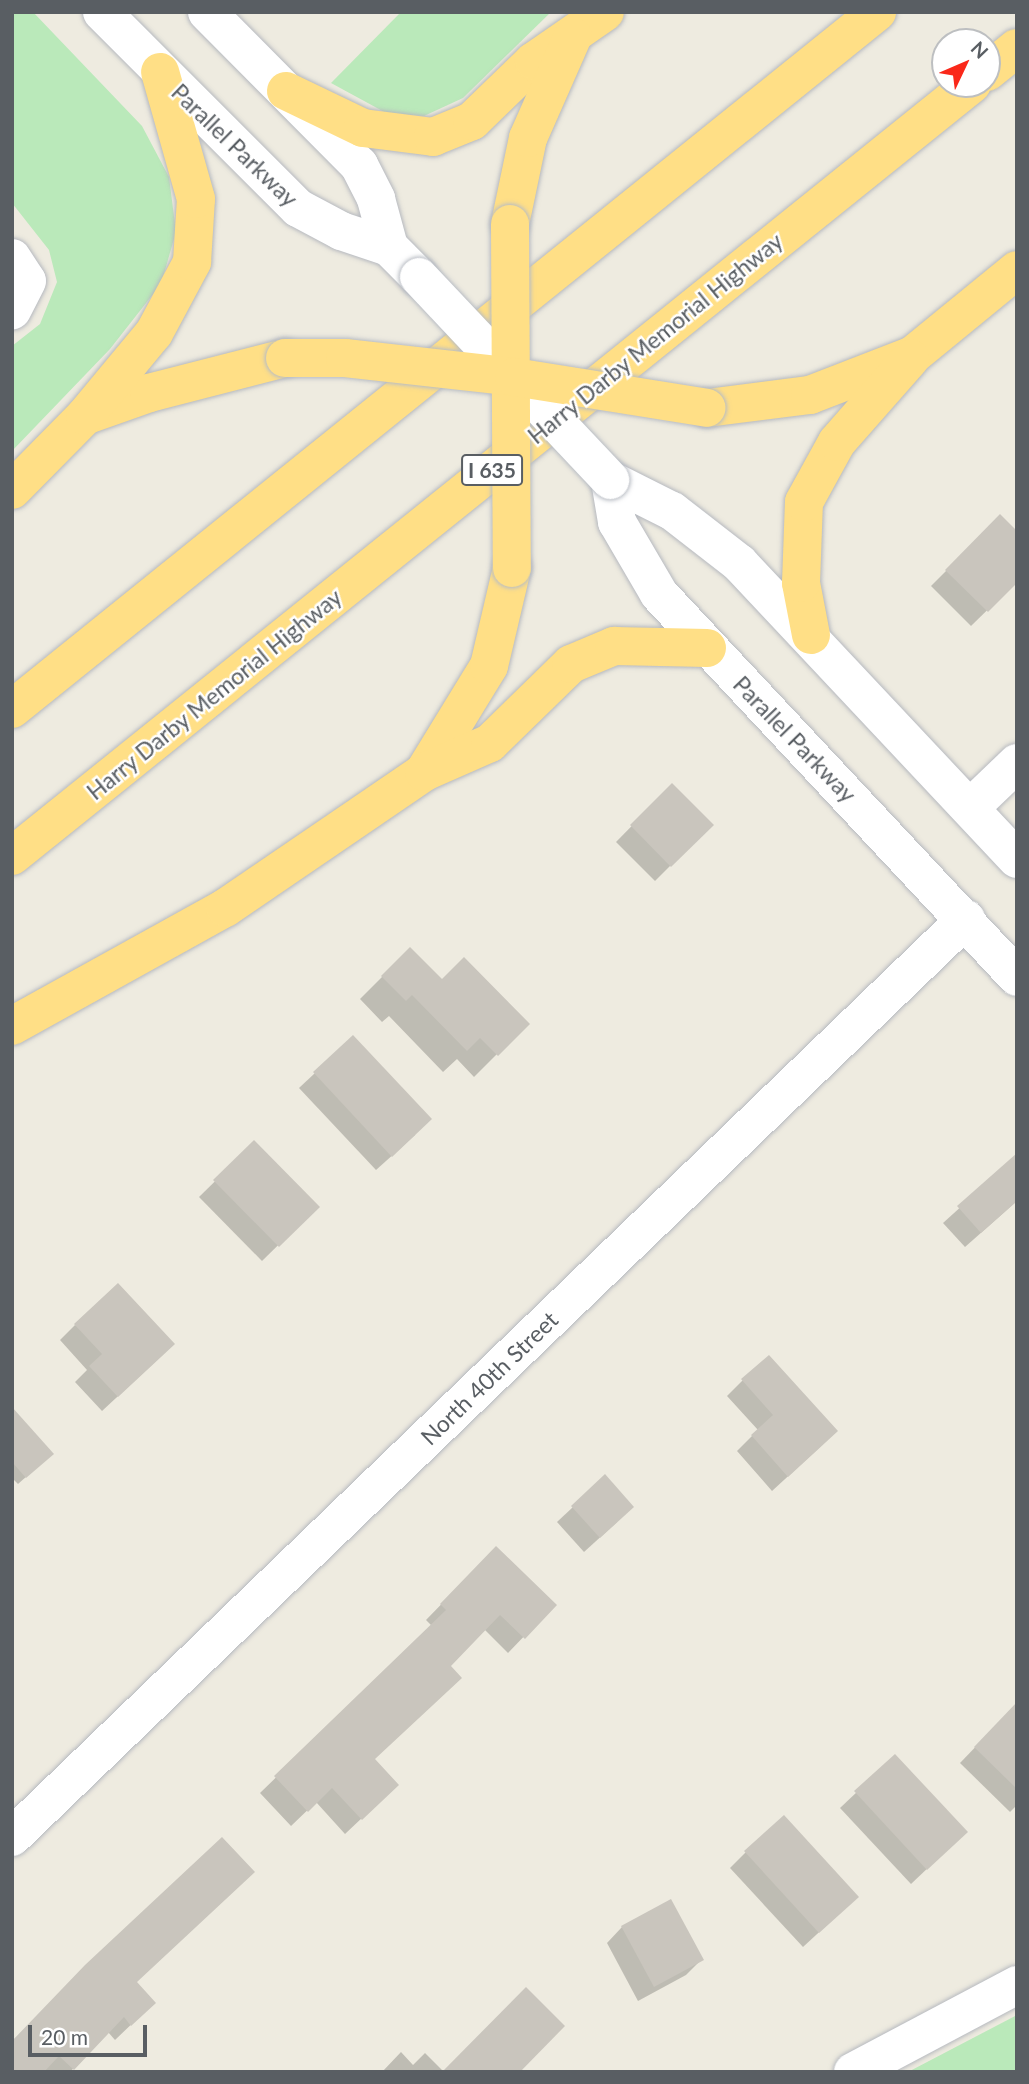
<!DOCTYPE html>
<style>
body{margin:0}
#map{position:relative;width:1029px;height:2084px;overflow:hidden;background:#eeebe0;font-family:Lato,sans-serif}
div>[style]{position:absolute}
.green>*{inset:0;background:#bae9ba}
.shadow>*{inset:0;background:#0003}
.building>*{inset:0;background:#c9c5bd}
.roads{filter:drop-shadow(0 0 2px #b6b9bf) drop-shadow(0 0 2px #b6b9bf)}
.minor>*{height:38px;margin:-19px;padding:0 19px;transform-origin:19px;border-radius:19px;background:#fff}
.tertiary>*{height:38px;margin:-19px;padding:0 19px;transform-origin:19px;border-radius:19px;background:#fff}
.secondary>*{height:38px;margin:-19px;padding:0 19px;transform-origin:19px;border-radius:19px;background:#fff}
.motorway>*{height:38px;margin:-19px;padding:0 19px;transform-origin:19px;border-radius:19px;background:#ffdf86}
.bridges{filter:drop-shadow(0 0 2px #b9bdc4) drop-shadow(0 0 2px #b9bdc4)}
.secondary-bridge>*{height:38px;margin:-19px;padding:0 19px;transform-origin:19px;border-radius:19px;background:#fff}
.motorway-bridge>*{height:38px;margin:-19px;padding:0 19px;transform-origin:19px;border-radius:19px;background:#ffdf86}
span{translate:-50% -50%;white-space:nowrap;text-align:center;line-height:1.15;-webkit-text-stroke:5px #fff;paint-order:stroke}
.shield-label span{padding:2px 5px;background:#fff;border:2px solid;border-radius:5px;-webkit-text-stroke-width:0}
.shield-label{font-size:21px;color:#595e63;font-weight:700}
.street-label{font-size:23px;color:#595e63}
.frame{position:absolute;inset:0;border:14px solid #595e63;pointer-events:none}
.north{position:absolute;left:931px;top:28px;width:70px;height:70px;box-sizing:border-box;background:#fff;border:2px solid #bdbfc1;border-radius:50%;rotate:46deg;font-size:19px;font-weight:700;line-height:28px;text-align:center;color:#595e63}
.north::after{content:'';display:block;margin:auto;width:24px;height:32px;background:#fa281a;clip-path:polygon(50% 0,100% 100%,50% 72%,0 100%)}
.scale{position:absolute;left:28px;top:2025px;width:119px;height:32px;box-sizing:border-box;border:4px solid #595e63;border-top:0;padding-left:9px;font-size:21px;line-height:24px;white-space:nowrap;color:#595e63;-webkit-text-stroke:5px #fff;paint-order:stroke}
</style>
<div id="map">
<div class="green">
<i style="clip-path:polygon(12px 12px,33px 12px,142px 126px,169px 177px,176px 232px,161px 284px,110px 349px,12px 451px,12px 346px,40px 324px,57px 282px,49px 250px,12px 203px)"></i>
<i style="clip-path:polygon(401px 12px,551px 12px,463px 98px,424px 116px,388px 114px,331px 83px)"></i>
<i style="clip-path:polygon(1017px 2015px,1017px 2072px,908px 2072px)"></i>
</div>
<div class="shadow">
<i style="clip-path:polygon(1000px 517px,1017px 581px,971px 626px,931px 586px)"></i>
<i style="clip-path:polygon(672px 785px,711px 825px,655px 881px,616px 842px)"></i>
<i style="clip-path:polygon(410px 949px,442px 982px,527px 1024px,474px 1077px,457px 1059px,443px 1072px,389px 1016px,382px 1022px,360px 999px)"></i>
<i style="clip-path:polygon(315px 1073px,415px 1135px,376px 1170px,299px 1088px)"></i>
<i style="clip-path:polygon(254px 1143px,317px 1207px,262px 1261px,199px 1197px)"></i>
<i style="clip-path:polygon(1017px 1156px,1017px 1201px,965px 1247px,943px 1223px)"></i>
<i style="clip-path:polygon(75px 1325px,158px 1359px,102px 1411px,75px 1382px,87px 1370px,60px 1340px)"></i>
<i style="clip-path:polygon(743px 1380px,821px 1446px,772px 1491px,737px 1451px,758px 1430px,727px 1396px)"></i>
<i style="clip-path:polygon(12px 1433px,44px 1461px,18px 1484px,12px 1478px)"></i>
<i style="clip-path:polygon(605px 1477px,617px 1522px,584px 1552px,557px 1522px)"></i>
<i style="clip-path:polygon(496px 1548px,554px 1605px,508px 1653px,484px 1629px,448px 1666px,373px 1759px,381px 1800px,345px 1834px,316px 1802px,291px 1826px,260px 1793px,432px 1626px,426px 1620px)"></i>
<i style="clip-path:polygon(1011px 1710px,1017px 1715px,1017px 1805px,1010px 1812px,960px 1763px)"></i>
<i style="clip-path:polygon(895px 1756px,950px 1847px,911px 1884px,840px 1808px)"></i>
<i style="clip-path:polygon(746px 1852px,841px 1912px,803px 1947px,730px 1868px)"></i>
<i style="clip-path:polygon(622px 1927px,701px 1960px,686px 1975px,638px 2001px,607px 1943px)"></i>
<i style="clip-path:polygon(135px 1983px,138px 2018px,115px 2040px,108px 2032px,70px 2072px,43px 2070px)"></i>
<i style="clip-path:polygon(401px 2052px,413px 2065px,425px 2053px,444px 2072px,382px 2072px)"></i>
</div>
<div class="building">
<i style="clip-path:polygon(1000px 514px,1017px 531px,1017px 583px,988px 612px,945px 570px)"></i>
<i style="clip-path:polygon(672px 783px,714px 825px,671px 867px,630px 825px)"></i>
<i style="clip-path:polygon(410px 947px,442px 979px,464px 957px,530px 1024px,498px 1056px,480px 1038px,467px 1051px,412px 995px,406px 1001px,381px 976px)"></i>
<i style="clip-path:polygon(353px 1035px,432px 1119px,392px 1157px,313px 1072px)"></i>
<i style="clip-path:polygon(254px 1140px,320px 1207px,279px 1247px,213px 1180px)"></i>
<i style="clip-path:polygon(1017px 1153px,1017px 1201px,981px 1233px,957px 1206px)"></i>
<i style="clip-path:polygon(118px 1283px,175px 1344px,118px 1397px,89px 1366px,102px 1354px,74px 1324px)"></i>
<i style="clip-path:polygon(769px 1355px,838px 1431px,788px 1477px,751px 1435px,773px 1415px,741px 1379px)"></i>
<i style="clip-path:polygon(12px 1407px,54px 1454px,26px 1478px,12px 1462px)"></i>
<i style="clip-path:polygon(605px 1474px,634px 1507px,600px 1538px,571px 1506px)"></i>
<i style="clip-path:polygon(496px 1546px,557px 1605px,525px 1639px,500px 1615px,451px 1666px,462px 1678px,375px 1759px,399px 1785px,362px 1820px,332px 1788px,308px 1812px,274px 1776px,446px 1610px,440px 1604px)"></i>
<i style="clip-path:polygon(1017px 1702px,1017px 1789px,974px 1747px)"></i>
<i style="clip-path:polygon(895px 1754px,968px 1832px,927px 1870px,854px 1791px)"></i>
<i style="clip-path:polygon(784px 1815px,859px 1897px,819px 1933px,744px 1851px)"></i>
<i style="clip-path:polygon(222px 1837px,255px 1872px,137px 1982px,156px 2003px,131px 2026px,124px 2017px,74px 2070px,59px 2056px,44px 2072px,12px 2072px,12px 2041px,85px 1965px)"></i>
<i style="clip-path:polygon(671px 1899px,704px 1960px,654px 1987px,621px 1926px)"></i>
<i style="clip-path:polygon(526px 1987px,565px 2026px,520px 2072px,442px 2072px)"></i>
</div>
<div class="roads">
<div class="minor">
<i style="left:12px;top:258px;width:27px;rotate:57deg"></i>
<i style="left:27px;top:281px;width:33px;rotate:117deg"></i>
<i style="left:970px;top:808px;width:65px;rotate:-43.8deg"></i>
<i style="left:12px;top:1837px;width:1324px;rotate:-43.9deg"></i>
</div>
<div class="tertiary">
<i style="left:853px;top:2072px;width:186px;rotate:-27.9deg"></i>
</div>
<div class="secondary">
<i style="left:102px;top:12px;width:277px;rotate:45deg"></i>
<i style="left:298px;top:208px;width:49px;rotate:28.1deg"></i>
<i style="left:341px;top:231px;width:51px;rotate:18.4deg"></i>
<i style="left:389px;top:247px;width:42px;rotate:45deg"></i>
<i style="left:207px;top:12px;width:216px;rotate:45.2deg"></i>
<i style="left:359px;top:165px;width:38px;rotate:63deg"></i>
<i style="left:376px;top:199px;width:50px;rotate:74.8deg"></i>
<i style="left:610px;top:480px;width:43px;rotate:80.5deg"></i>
<i style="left:617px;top:522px;width:83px;rotate:59.7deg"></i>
<i style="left:659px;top:594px;width:524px;rotate:46.93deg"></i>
<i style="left:610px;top:480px;width:69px;rotate:26.6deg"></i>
<i style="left:672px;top:511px;width:85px;rotate:37.8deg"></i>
<i style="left:739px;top:563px;width:406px;rotate:46.8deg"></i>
</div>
<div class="motorway">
<i style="left:987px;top:72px;width:38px;rotate:-39deg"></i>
<i style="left:286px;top:91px;width:85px;rotate:25.7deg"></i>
<i style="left:363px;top:128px;width:71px;rotate:7.3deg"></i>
<i style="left:433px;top:137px;width:42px;rotate:-22.3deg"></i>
<i style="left:472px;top:121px;width:86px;rotate:-44.1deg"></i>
<i style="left:534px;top:61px;width:86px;rotate:-34.6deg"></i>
<i style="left:510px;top:224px;width:88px;rotate:-78.2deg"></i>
<i style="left:528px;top:138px;width:111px;rotate:-66.2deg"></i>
<i style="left:707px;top:408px;width:104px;rotate:-7.2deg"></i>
<i style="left:810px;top:395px;width:110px;rotate:-21.2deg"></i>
<i style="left:913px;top:355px;width:134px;rotate:-39.3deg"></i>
<i style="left:87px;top:415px;width:66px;rotate:-19.5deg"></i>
<i style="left:149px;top:393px;width:140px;rotate:-14.4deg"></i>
<i style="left:12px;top:490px;width:104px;rotate:-45.4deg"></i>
<i style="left:85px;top:416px;width:108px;rotate:-50.3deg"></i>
<i style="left:154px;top:333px;width:81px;rotate:-61.8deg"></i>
<i style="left:192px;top:262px;width:63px;rotate:-86.4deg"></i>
<i style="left:196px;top:199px;width:132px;rotate:-105.8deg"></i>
<i style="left:811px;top:635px;width:53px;rotate:-100.9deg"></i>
<i style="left:801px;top:583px;width:81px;rotate:-87.9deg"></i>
<i style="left:804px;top:502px;width:68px;rotate:-61.2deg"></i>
<i style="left:837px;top:442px;width:111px;rotate:-48.7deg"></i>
<i style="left:12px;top:709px;width:1111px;rotate:-38.86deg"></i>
<i style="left:424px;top:772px;width:124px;rotate:-58.5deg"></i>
<i style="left:489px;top:666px;width:101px;rotate:-76.8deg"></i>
<i style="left:12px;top:856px;width:1232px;rotate:-38.81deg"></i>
<i style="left:12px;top:1026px;width:244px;rotate:-29deg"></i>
<i style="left:225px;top:908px;width:241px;rotate:-34.3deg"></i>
<i style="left:424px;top:772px;width:72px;rotate:-23.7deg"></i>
<i style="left:490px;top:743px;width:113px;rotate:-44.3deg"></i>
<i style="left:571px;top:664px;width:47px;rotate:-22.7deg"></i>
<i style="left:614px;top:646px;width:93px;rotate:1.2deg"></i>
</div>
</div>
<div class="bridges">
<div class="secondary-bridge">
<i style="left:419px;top:277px;width:279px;rotate:46.7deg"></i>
</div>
<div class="motorway-bridge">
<i style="left:510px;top:224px;width:344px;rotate:89.7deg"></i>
<i style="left:285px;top:358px;width:60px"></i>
<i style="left:345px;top:358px;width:170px;rotate:6.4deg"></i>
<i style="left:514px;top:377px;width:195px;rotate:9.1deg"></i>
</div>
</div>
<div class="shield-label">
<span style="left:492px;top:470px">I 635</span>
</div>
<div class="street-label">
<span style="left:235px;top:145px;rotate:44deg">Parallel Parkway</span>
<span style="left:655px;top:338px;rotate:-39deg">Harry Darby Memorial Highway</span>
<span style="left:214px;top:694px;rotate:-39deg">Harry Darby Memorial Highway</span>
<span style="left:795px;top:739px;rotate:46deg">Parallel Parkway</span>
<span style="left:489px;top:1378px;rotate:-44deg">North 40th Street</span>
</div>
<div class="frame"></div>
<div class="north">N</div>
<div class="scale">20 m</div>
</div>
